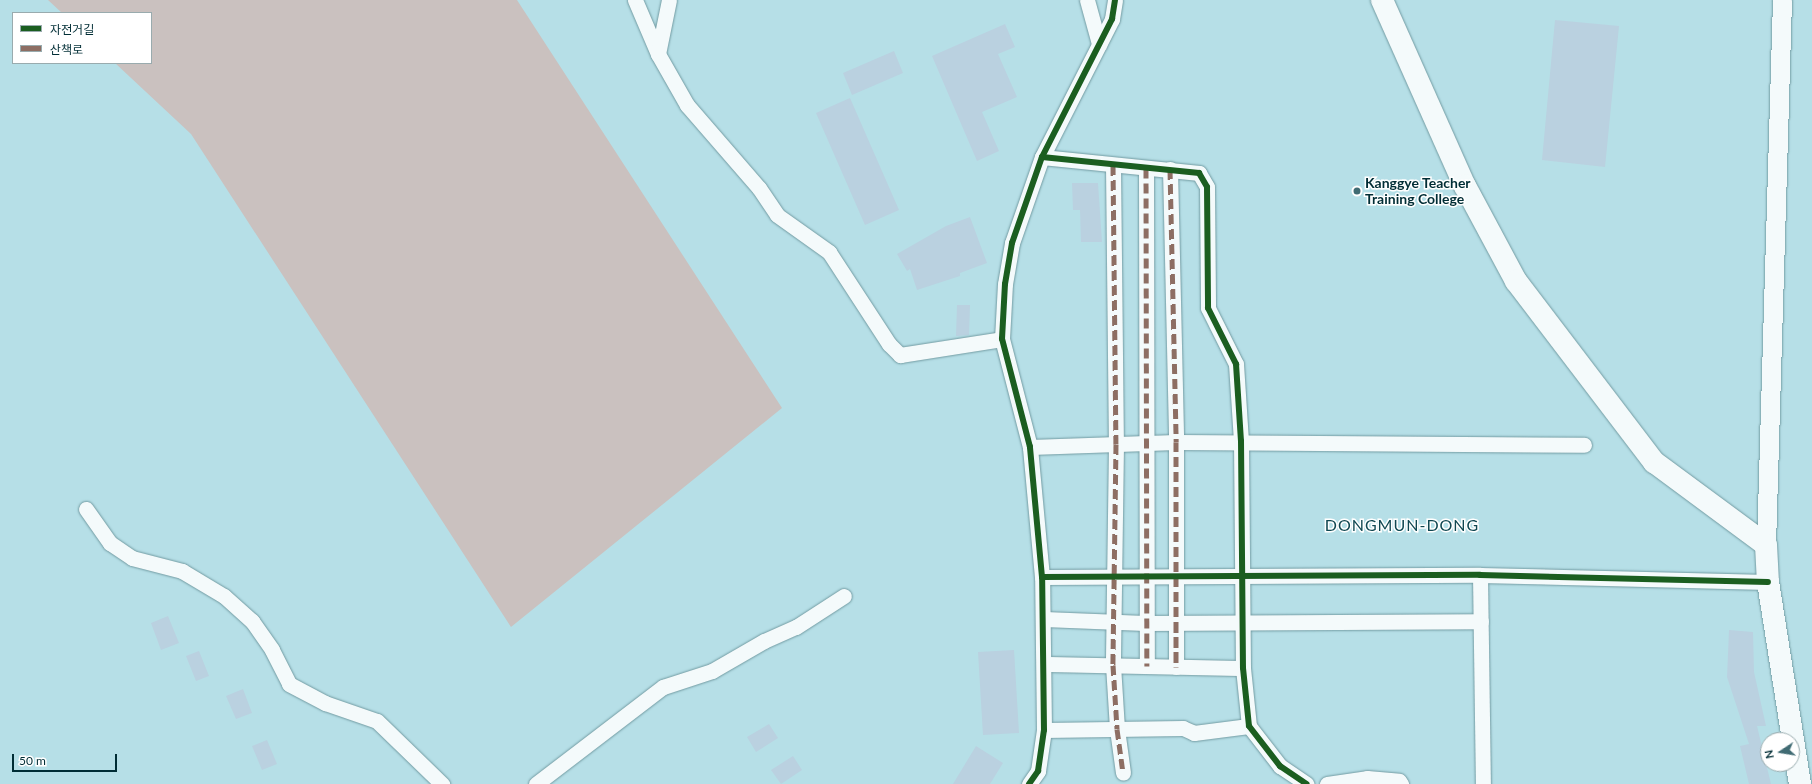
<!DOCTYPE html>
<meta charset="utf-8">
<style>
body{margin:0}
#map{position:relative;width:1812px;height:784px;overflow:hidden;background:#b6dfe7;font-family:Lato,"Noto Sans KR",sans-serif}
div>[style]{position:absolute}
.green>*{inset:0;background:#cac1bf}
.building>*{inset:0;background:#bad1e0}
.roads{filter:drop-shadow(0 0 1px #729ba2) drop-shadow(0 0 1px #729ba2)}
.minor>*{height:15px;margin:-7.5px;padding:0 7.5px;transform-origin:7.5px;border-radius:7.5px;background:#f4fafb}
.tertiary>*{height:19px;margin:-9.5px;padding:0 9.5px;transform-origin:9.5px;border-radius:9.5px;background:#f4fafb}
.primary>*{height:22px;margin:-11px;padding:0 11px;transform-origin:11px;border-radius:11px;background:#f4fafb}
.quiet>*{height:5px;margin-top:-2.5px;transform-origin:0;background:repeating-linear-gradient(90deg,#8d6e63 0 10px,transparent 0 15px)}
.cycleway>*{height:6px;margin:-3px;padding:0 3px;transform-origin:3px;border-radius:3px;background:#1b5e20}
.dots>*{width:11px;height:11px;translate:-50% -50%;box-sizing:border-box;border:2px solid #fff;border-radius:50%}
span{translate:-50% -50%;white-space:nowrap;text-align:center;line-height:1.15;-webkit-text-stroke:3px #fff;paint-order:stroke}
.poi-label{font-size:14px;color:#002d35;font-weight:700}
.left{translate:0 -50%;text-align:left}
.quarter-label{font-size:16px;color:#0f4751;letter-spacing:1px}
.legend{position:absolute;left:12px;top:12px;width:140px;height:52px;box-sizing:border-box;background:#fff;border:1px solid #99abae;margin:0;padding:5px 7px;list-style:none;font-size:12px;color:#002d35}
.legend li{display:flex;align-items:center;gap:8px;height:20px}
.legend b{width:20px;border:1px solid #99abae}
.north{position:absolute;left:1760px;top:732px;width:40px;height:40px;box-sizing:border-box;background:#fff;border:1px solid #99abae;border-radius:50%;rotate:258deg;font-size:11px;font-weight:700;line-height:16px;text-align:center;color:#002d35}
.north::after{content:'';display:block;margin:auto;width:14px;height:18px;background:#406b73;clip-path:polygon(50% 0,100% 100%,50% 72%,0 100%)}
.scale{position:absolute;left:12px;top:754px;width:105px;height:18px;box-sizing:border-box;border:2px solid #002d35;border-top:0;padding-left:5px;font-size:12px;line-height:14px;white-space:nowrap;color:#002d35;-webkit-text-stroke:3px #fff;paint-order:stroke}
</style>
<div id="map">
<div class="green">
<i style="clip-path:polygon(48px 0,517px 0,782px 408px,511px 627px,191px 134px,115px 63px,151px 63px,151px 13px,62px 13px)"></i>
</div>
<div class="building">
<i style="clip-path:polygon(1555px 20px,1619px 26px,1605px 167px,1542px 160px)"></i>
<i style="clip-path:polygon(1005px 24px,1015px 47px,998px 54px,1017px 97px,982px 112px,999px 151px,977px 161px,932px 56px)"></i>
<i style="clip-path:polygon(894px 51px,903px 73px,852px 95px,843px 73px)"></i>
<i style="clip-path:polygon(850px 98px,899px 210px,865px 225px,816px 113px)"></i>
<i style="clip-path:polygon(1072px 183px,1098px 183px,1102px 242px,1081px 242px,1080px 210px,1073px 210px)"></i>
<i style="clip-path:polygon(970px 217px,987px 263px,960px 273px,960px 276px,917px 290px,910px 269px,907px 271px,897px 254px,946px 226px)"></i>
<i style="clip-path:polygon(957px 305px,970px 305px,969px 335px,956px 336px)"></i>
<i style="clip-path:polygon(168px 616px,179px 643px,161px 650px,151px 623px)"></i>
<i style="clip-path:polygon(1729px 630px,1753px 632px,1754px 672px,1766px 726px,1757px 726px,1771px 784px,1749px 784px,1740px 746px,1749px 744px,1727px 677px)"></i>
<i style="clip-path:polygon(1014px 650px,1019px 733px,983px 735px,978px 652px)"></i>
<i style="clip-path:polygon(199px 651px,209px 676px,196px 681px,186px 656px)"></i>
<i style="clip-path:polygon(243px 689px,252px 713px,236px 719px,226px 696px)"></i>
<i style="clip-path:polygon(769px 724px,778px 738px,756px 752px,747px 737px)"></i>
<i style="clip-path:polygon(267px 740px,277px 764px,262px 770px,252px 746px)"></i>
<i style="clip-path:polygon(976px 746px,1003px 763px,990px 784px,953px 784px)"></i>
<i style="clip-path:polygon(793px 756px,802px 770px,781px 784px,771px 770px)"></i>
</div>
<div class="roads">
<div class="minor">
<i style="left:635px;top:0;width:59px;rotate:66.9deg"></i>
<i style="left:658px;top:54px;width:59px;rotate:60.4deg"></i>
<i style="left:687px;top:105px;width:110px;rotate:49.1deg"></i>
<i style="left:759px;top:188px;width:32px;rotate:56deg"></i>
<i style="left:777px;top:215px;width:64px;rotate:35.4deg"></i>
<i style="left:829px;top:252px;width:110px;rotate:56.9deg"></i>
<i style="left:889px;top:344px;width:16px;rotate:45deg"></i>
<i style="left:900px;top:355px;width:103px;rotate:-8.9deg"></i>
<i style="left:1087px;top:0;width:46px;rotate:74.7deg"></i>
<i style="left:658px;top:54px;width:55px;rotate:-78.5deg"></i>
<i style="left:1042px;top:157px;width:158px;rotate:5.8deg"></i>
<i style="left:1199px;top:173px;width:16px;rotate:60deg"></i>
<i style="left:1207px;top:187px;width:121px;rotate:89.5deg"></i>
<i style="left:1208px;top:308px;width:63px;rotate:63.4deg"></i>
<i style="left:1236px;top:364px;width:77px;rotate:86.3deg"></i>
<i style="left:1241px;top:441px;width:227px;rotate:89.5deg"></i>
<i style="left:1243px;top:668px;width:58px;rotate:84.1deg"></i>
<i style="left:1249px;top:726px;width:51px;rotate:52.2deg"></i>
<i style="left:1280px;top:766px;width:32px;rotate:34deg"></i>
<i style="left:1113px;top:165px;width:279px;rotate:89.4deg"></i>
<i style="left:1116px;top:444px;width:221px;rotate:90.8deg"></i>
<i style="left:1113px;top:665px;width:64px;rotate:86.4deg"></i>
<i style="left:1117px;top:729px;width:44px;rotate:82.2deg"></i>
<i style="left:1146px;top:168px;width:498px;rotate:89.9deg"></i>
<i style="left:1170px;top:169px;width:273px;rotate:88.7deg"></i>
<i style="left:1176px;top:442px;width:225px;rotate:90deg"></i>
<i style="left:1030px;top:447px;width:146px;rotate:-2deg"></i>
<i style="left:1176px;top:442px;width:408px;rotate:0.4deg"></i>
<i style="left:86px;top:509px;width:42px;rotate:54.8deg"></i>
<i style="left:110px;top:543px;width:27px;rotate:34deg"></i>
<i style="left:132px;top:558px;width:52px;rotate:14.6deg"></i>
<i style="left:182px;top:571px;width:49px;rotate:30.8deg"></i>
<i style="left:224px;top:596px;width:38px;rotate:42deg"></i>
<i style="left:252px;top:621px;width:35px;rotate:55deg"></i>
<i style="left:272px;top:650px;width:38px;rotate:63deg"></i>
<i style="left:289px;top:684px;width:41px;rotate:27.8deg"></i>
<i style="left:325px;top:703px;width:55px;rotate:19.1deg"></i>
<i style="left:377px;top:721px;width:91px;rotate:44.1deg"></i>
<i style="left:1480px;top:575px;width:209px;rotate:89.2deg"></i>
<i style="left:1042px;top:577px;width:438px;rotate:-0.3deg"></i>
<i style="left:1480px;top:575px;width:288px;rotate:1.4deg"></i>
<i style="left:1044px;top:619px;width:101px;rotate:2.3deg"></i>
<i style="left:1145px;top:623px;width:336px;rotate:-0.3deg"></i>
<i style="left:1044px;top:664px;width:199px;rotate:1.2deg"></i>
<i style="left:1044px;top:730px;width:139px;rotate:-0.8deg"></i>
<i style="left:1183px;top:728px;width:12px;rotate:24deg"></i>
<i style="left:1194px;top:733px;width:55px;rotate:-7.3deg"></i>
<i style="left:536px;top:784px;width:160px;rotate:-37.4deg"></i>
<i style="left:663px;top:687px;width:52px;rotate:-18.1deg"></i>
<i style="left:712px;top:671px;width:60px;rotate:-30deg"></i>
<i style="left:764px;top:641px;width:35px;rotate:-24deg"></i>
<i style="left:796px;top:627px;width:57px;rotate:-32.9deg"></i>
<i style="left:1029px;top:784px;width:16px;rotate:-55deg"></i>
<i style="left:1038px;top:771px;width:41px;rotate:-81.7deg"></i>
<i style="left:1044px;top:730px;width:153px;rotate:-90.7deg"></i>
<i style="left:1042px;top:577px;width:131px;rotate:-95.3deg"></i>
<i style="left:1030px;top:447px;width:112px;rotate:-104.5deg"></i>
<i style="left:1002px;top:339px;width:55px;rotate:-86.9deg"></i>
<i style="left:1005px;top:284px;width:42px;rotate:-80.3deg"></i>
<i style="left:1012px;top:243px;width:91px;rotate:-70.8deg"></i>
<i style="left:1042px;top:157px;width:155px;rotate:-63.1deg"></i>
<i style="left:1112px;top:19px;width:19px;rotate:-81deg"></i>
<i style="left:1327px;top:784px;width:40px;rotate:-8.5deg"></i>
<i style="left:1367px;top:778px;width:32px;rotate:5deg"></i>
<i style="left:1399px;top:781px;width:4px;rotate:56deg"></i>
</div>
<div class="tertiary">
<i style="left:1766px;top:545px;width:545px;rotate:-88.32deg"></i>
</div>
<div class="primary">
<i style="left:1382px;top:0;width:204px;rotate:66deg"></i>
<i style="left:1465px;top:186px;width:108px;rotate:61.8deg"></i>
<i style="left:1516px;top:281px;width:228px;rotate:52.7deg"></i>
<i style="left:1654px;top:462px;width:139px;rotate:36.5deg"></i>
<i style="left:1766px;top:545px;width:37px;rotate:87deg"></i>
<i style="left:1768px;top:582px;width:205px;rotate:81deg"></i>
</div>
</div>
<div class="quiet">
<i style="left:1113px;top:165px;width:279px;rotate:89.4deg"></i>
<i style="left:1116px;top:444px;width:221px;rotate:90.8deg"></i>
<i style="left:1113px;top:665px;width:64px;rotate:86.4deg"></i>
<i style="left:1117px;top:729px;width:44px;rotate:82.2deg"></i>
<i style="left:1146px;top:168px;width:498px;rotate:89.9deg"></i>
<i style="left:1170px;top:169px;width:273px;rotate:88.7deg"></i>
<i style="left:1176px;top:442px;width:225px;rotate:90deg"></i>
</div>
<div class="cycleway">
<i style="left:1042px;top:157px;width:158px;rotate:5.8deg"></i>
<i style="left:1199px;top:173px;width:16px;rotate:60deg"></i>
<i style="left:1207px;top:187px;width:121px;rotate:89.5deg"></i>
<i style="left:1208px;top:308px;width:63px;rotate:63.4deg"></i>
<i style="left:1236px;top:364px;width:77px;rotate:86.3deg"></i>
<i style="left:1241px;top:441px;width:227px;rotate:89.5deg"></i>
<i style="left:1243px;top:668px;width:58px;rotate:84.1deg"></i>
<i style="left:1249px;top:726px;width:51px;rotate:52.2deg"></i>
<i style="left:1280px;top:766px;width:32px;rotate:34deg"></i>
<i style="left:1042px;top:577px;width:438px;rotate:-0.3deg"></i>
<i style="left:1480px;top:575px;width:288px;rotate:1.4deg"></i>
<i style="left:1029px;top:784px;width:16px;rotate:-55deg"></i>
<i style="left:1038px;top:771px;width:41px;rotate:-81.7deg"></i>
<i style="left:1044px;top:730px;width:153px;rotate:-90.7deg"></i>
<i style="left:1042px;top:577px;width:131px;rotate:-95.3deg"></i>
<i style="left:1030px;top:447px;width:112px;rotate:-104.5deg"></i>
<i style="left:1002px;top:339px;width:55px;rotate:-86.9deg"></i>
<i style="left:1005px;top:284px;width:42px;rotate:-80.3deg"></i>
<i style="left:1012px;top:243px;width:91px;rotate:-70.8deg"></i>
<i style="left:1042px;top:157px;width:155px;rotate:-63.1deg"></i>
<i style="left:1112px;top:19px;width:19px;rotate:-81deg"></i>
</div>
<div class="dots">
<i style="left:1357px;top:191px;background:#406b73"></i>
</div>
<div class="poi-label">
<span class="left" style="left:1365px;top:191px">Kanggye Teacher<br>Training College</span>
</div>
<div class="quarter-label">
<span style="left:1402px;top:525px">DONGMUN-DONG</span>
</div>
<ul class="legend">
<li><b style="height:5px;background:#1b5e20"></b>자전거길</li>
<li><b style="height:5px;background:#8d6e63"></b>산책로</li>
</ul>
<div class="north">N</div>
<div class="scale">50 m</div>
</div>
